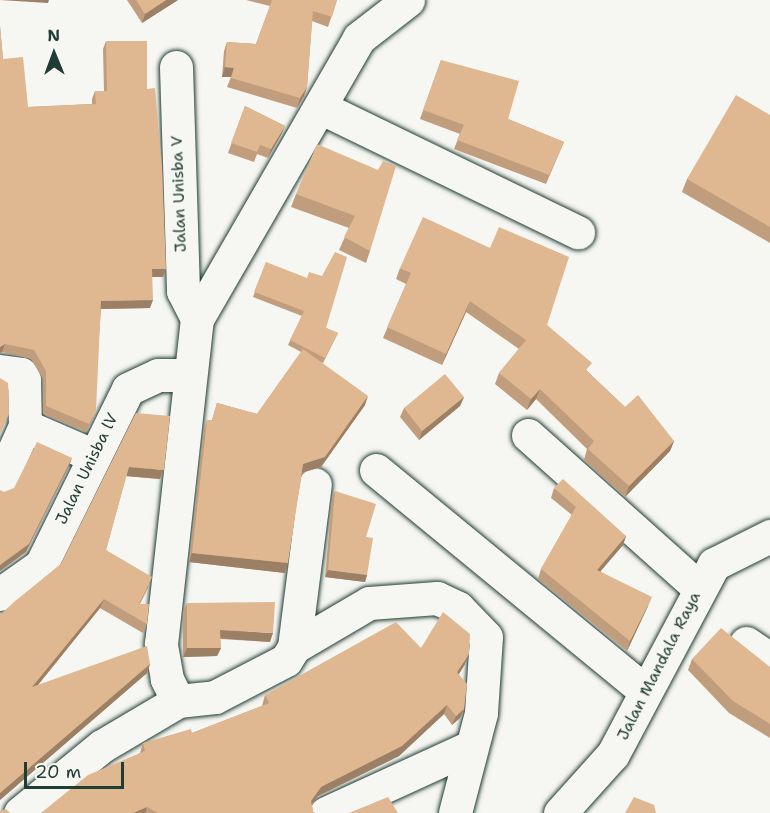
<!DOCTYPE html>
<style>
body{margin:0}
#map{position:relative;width:770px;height:813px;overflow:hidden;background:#f6f6f2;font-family:"Shantell Sans",sans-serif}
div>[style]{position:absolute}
.roads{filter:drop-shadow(0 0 2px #1f3d34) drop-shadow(0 0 2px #1f3d34)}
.street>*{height:33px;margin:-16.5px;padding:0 16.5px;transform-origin:16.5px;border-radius:16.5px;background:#f6f6f2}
.secondary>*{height:33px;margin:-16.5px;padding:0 16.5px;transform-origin:16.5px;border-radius:16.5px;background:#f6f6f2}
.wall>*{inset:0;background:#c09d7c}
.shaded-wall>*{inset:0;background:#9c8065}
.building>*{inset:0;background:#dfb790}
span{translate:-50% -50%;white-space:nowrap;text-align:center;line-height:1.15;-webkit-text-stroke:5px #f6f6f2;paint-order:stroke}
.street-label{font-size:16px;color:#1f3d34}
.north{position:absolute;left:24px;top:24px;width:60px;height:60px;-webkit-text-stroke:4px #f6f6f2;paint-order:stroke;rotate:359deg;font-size:16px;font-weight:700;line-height:24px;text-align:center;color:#1f3d34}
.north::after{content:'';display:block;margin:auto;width:21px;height:27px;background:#1f3d34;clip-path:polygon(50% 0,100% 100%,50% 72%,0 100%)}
.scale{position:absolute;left:24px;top:762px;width:100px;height:27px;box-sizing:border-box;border:3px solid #1f3d34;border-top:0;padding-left:8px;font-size:18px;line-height:21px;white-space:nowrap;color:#1f3d34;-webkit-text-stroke:4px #f6f6f2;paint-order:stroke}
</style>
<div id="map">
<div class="roads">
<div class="street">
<i style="left:176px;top:67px;width:224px;rotate:88.2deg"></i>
<i style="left:183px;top:291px;width:31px;rotate:63deg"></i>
<i style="left:320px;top:107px;width:287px;rotate:25.9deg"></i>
<i style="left:0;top:371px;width:21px;rotate:8deg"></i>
<i style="left:21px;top:374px;width:7px;rotate:63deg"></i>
<i style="left:24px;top:380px;width:46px;rotate:88.8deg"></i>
<i style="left:25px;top:426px;width:73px;rotate:23.4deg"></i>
<i style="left:528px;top:435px;width:229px;rotate:41.8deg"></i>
<i style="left:376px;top:470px;width:345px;rotate:39.4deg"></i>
<i style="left:0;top:481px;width:60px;rotate:-65.6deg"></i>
<i style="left:0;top:594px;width:50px;rotate:-35.3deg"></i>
<i style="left:41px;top:565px;width:196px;rotate:-63.7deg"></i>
<i style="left:128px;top:389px;width:33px;rotate:-25deg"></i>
<i style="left:158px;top:375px;width:32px"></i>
<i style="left:746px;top:643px;width:29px;rotate:34deg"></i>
<i style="left:294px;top:647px;width:164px;rotate:-82.7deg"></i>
<i style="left:178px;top:701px;width:25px;rotate:-117deg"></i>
<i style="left:167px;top:679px;width:36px;rotate:-100deg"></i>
<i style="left:161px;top:644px;width:327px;rotate:-83.7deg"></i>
<i style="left:197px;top:319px;width:324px;rotate:-60deg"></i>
<i style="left:359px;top:38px;width:62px;rotate:-37.8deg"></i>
<i style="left:20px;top:813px;width:106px;rotate:-39.3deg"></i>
<i style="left:102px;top:746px;width:88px;rotate:-30.6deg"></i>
<i style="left:178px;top:701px;width:37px;rotate:-6deg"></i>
<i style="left:215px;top:697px;width:80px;rotate:-27.5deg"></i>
<i style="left:286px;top:660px;width:15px;rotate:-58deg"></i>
<i style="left:294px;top:647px;width:87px;rotate:-30.4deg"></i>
<i style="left:369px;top:603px;width:68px;rotate:-4.2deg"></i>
<i style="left:437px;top:598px;width:23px;rotate:25deg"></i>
<i style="left:458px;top:608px;width:40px;rotate:46deg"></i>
<i style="left:486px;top:637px;width:76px;rotate:93.8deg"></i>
<i style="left:481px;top:713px;width:103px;rotate:104.6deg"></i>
<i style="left:326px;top:813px;width:158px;rotate:-24.6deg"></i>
</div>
<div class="secondary">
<i style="left:560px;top:813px;width:79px;rotate:-48.1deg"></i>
<i style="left:613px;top:754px;width:215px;rotate:-62deg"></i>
<i style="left:714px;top:564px;width:63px;rotate:-26.6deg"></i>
</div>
</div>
<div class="wall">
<i style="clip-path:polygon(127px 0,178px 0,142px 23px)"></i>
<i style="clip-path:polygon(246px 0,337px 0,328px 27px,312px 21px,307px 87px,304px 96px,297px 108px,227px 87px,231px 77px,222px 77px,224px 51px,227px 42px,256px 44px,270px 6px)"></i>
<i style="clip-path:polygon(0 26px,3px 59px,28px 107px,92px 104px,92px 99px,95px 91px,104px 91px,103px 49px,106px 41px,147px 89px,163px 277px,152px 277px,150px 308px,101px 309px,93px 418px,86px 432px,43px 414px,43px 379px,31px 359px,2px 352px,0 353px)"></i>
<i style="clip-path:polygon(441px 60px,508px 119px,564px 142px,546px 184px,454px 149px,460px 134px,420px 119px)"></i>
<i style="clip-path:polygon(245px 106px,285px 126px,281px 135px,268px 158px,257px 154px,254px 162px,228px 153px)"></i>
<i style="clip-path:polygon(770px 115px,770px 243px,682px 192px,687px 179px)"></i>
<i style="clip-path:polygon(378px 170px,370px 251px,366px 263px,339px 250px,349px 228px,291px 207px,296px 194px)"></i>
<i style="clip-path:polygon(266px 262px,326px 328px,338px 333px,323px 363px,318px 361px,365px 405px,321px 467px,302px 473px,285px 573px,189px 562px,204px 429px,207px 420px,212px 420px,217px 403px,257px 414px,301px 352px,288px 345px,302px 316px,253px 297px)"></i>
<i style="clip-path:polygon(400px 268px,547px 325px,588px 372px,625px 407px,674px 441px,670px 451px,625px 497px,584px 460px,587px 449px,536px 399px,527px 410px,495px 384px,499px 373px,519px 349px,466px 312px,442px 365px,383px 338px,406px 284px,396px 279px)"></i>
<i style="clip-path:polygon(464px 397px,460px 406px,419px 440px,400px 417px,404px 408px)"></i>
<i style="clip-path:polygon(136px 413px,160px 479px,126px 476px,106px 550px,149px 586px,140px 604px,147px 624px,143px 633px,100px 608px,38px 685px,150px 664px,147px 673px,0 800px,0 615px,61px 564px)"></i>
<i style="clip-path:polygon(554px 488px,626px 536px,623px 545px,600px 571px,648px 606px,627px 651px,538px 579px,541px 569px,572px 515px,551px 498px)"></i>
<i style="clip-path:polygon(335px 491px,366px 537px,367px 575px,365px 582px,325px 577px,332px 498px)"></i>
<i style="clip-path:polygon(187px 603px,270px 642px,220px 639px,221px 648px,217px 656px,183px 657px,183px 612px)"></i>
<i style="clip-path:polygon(421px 648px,465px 664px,459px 674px,464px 709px,460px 718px,452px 725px,444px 714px,399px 756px,318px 796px,312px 805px,313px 812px,315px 813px,41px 813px,140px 753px,143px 743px,192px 733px,262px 706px,265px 695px)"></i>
<i style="clip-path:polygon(692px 659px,770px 667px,770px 738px,729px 713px,688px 670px)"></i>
</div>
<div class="shaded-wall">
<i style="clip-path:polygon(0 0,49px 0,48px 3px)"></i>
<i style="clip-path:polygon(166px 0,178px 0,142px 23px,145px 14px)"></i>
<i style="clip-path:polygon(225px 67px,234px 68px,231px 77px,222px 77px)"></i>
<i style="clip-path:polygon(307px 87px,304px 96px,297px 108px,300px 98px)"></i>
<i style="clip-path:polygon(285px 126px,281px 135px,268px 158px,271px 149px)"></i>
<i style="clip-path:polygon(152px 269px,166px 269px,163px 277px,149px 277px)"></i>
<i style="clip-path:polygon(153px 300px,150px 308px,98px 309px,101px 301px)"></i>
<i style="clip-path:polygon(470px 301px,466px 312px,442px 365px,446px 354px)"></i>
<i style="clip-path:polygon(5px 344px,2px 352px,0 353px,0 347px)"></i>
<i style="clip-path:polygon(540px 389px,536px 399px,527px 410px,531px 399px)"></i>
<i style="clip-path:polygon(368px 396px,365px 405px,321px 467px,300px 473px,303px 464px)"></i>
<i style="clip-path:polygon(464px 397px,460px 406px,419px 440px,422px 431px)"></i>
<i style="clip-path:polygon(674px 441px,670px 451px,625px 497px,629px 486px)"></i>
<i style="clip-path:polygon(72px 458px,69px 466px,26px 552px,0 571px,0 565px)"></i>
<i style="clip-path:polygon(129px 467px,164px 470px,160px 479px,125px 476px)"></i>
<i style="clip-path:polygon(626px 536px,623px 545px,594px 579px,597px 570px)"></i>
<i style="clip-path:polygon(192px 553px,288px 563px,285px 573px,189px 562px)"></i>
<i style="clip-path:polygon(328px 570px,367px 575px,365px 582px,325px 577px)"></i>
<i style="clip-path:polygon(652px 597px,648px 606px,627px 651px,630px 641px)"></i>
<i style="clip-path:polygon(104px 599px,100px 608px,29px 696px,32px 687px)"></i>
<i style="clip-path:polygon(220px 630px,273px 633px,270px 642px,217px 638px)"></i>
<i style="clip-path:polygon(187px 648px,221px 648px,217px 656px,183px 657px)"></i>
<i style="clip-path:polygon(469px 654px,465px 664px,454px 682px,457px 672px)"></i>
<i style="clip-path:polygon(150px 664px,147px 673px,0 800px,0 793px)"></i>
<i style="clip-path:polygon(447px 705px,444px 714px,399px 756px,318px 796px,307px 811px,311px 801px,321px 787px)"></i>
<i style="clip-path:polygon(464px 709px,460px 718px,452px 725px,456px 716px)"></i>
<i style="clip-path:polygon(147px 807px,145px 813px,133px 813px)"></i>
</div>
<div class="building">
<i style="clip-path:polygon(136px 0,166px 0,145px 14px)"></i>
<i style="clip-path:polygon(272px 0,337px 0,332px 17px,313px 11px,307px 87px,300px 98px,231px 78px,234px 68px,225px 67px,227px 42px,256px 44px)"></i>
<i style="clip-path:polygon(0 26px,3px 59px,23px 57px,28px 107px,96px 104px,95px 91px,107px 91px,106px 41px,147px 41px,147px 89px,155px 88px,162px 167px,166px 269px,152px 269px,153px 300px,101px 301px,96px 410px,89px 424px,46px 406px,46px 371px,34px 350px,5px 344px,0 347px)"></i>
<i style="clip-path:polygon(441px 60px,519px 81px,508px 119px,564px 142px,549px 175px,457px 140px,464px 125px,423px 110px)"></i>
<i style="clip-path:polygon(736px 95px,770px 115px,770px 227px,687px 179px)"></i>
<i style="clip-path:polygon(245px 106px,285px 126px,271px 149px,260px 145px,257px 152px,231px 143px)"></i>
<i style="clip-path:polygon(317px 144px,378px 170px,383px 161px,396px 166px,370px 251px,344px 237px,355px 216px,296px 194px)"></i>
<i style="clip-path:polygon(423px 217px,490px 248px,499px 227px,569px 257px,547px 325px,592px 363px,586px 370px,625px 407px,638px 395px,674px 441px,629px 486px,588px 449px,594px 441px,540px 389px,531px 399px,499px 373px,526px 340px,470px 301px,446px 354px,387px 327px,411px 273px,400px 268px)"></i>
<i style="clip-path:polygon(335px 252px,347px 257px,326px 328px,338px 333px,325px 358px,290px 340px,304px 311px,254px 292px,266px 262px,307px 278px,309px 272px,322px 276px)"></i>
<i style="clip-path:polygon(303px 349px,368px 396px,325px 457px,303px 464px,288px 563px,192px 553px,207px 420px,212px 420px,217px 403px,257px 414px)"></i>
<i style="clip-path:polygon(445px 374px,464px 397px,422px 431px,404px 408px)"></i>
<i style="clip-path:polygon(0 378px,8px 383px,9px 414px,0 434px)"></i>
<i style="clip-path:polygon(136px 413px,170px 416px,164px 470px,129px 467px,106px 550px,152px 577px,139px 604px,149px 604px,147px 624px,104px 599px,32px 687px,147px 646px,150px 664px,0 793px,0 615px,14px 602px,61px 564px)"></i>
<i style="clip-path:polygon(37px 442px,72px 458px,29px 544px,0 565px,0 490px,4px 492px,14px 488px)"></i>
<i style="clip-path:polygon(563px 479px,626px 536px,597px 570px,652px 597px,630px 641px,541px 569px,576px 507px,554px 488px)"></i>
<i style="clip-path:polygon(335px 491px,376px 504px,366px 537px,373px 538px,367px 575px,328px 570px)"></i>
<i style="clip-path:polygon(275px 602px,273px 633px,220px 630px,221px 648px,187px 648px,187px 603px)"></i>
<i style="clip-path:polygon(443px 612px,470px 634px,469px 654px,457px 672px,467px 684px,464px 709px,456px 716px,447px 705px,402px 746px,321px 787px,311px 801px,313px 812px,315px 813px,158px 813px,147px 807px,133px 813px,41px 813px,88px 775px,145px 751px,143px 743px,191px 729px,192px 733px,269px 703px,265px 695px,396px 622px,421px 648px)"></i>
<i style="clip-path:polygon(721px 628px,770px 667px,770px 724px,733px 701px,692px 659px)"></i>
<i style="clip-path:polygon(388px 797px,398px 813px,349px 813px)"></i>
<i style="clip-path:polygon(634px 797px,654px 805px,656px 813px,625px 813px)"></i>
<i style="clip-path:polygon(6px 809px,10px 813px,0 813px,0 811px)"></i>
</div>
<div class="street-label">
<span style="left:179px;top:194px;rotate:-92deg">Jalan Unisba V</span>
<span style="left:87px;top:469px;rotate:-64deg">Jalan Unisba lV</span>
<span style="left:659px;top:666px;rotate:-63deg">Jalan Mandala Raya</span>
</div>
<div class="north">N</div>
<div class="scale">20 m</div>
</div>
